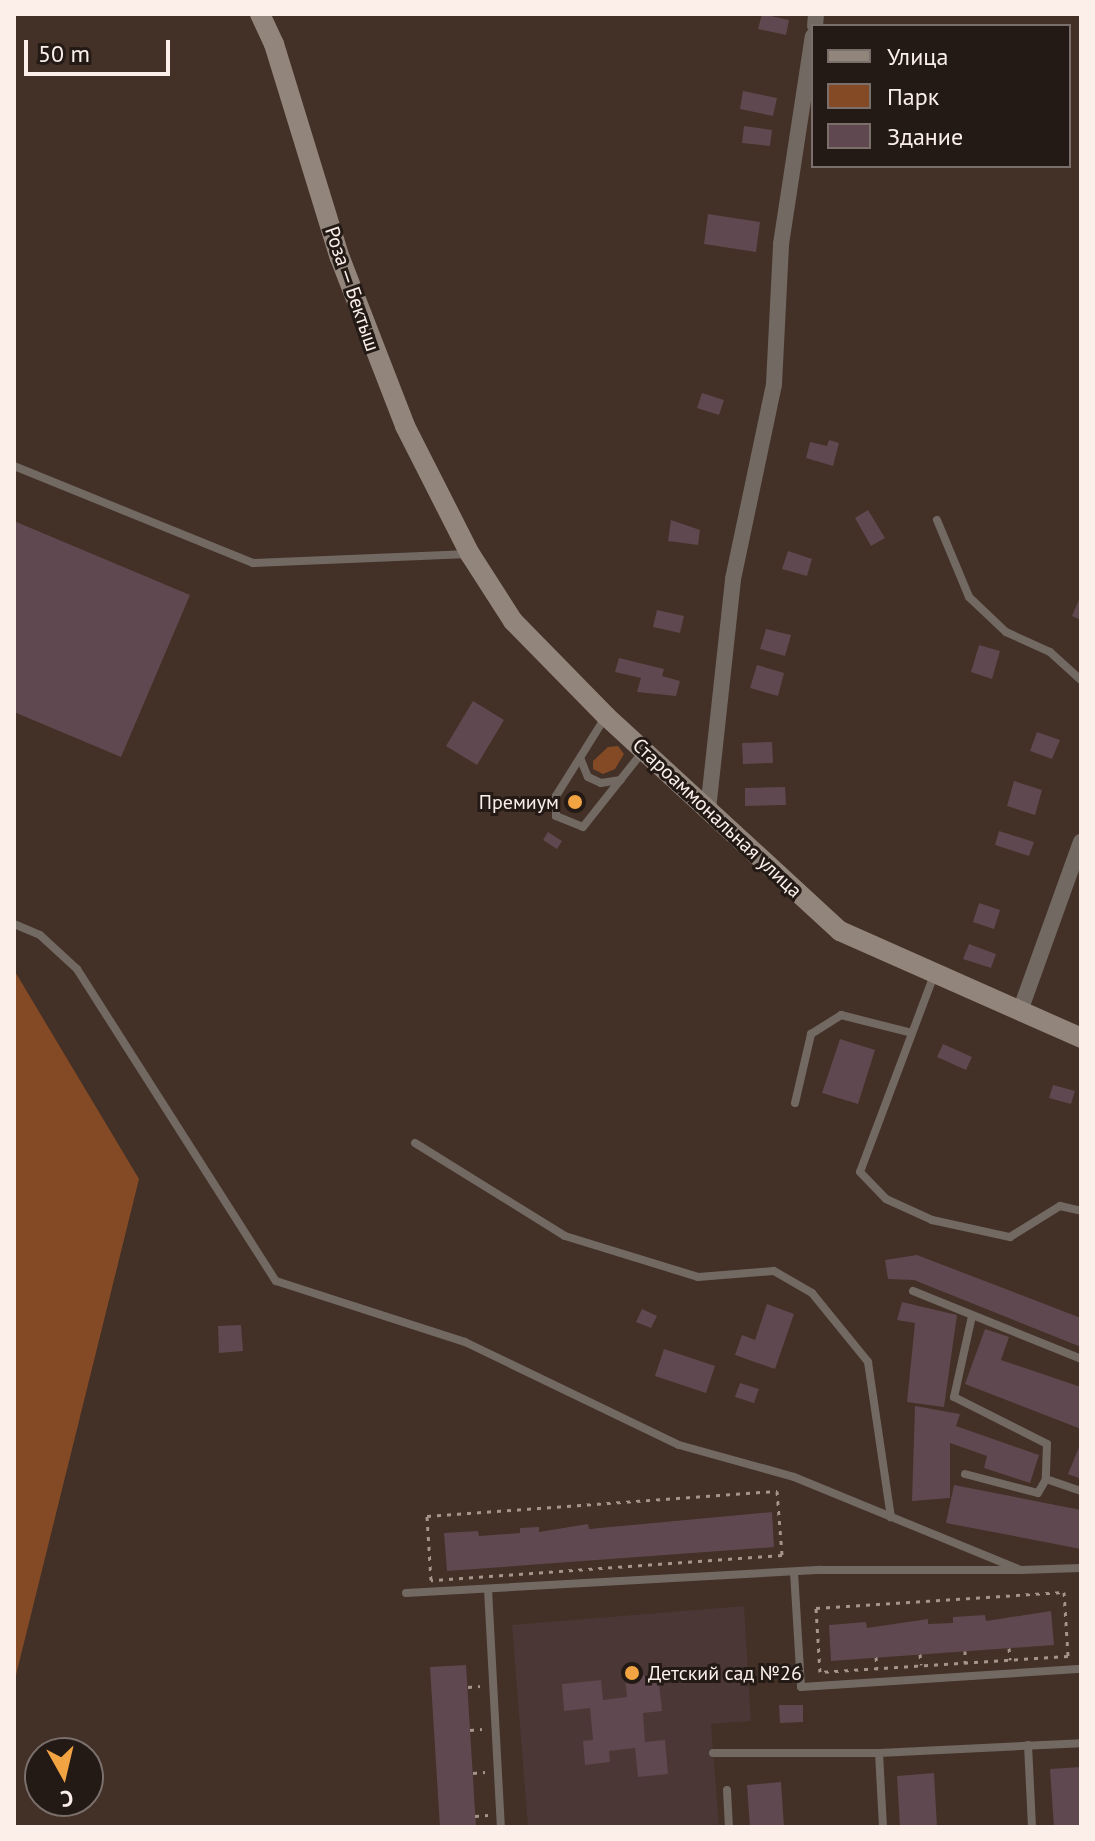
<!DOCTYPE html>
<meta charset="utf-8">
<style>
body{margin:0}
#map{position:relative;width:1095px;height:1841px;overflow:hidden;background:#433026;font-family:"PT Sans",sans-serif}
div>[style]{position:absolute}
.education>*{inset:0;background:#4b3735}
.green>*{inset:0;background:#844a26}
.building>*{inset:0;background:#5f484f}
.path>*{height:3px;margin-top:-1.5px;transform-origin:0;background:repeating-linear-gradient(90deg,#a4948c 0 4px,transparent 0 10px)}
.lane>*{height:8px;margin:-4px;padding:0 4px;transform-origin:4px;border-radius:4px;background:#716962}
.street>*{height:16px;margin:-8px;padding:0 8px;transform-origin:8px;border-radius:8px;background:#716962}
.secondary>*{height:20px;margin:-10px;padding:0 10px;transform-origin:10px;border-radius:10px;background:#92857b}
.dots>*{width:22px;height:22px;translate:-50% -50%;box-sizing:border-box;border:4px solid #231a16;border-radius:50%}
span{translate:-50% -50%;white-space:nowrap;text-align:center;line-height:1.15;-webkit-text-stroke:6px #231a16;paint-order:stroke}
.street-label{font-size:20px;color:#fcefe9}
.poi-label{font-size:20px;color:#fcefe9}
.right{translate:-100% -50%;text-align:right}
.left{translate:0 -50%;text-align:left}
.frame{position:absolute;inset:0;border:16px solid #fcefe9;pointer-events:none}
.legend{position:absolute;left:811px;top:24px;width:260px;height:144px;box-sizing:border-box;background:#231a16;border:2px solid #7a6f6a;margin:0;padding:10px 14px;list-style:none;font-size:24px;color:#fcefe9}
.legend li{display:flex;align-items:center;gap:16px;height:40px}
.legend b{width:40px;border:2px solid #7a6f6a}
.north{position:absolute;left:24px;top:1737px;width:80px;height:80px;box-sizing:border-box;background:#231a16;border:2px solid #7a6f6a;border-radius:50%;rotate:172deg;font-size:22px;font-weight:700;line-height:32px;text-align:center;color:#fcefe9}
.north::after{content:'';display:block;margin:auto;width:28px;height:36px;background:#f3a442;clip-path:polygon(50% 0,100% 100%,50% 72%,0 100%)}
.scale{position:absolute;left:24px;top:40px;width:146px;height:36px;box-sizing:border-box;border:4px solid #fcefe9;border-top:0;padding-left:10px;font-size:24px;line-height:28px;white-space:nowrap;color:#fcefe9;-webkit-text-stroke:6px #231a16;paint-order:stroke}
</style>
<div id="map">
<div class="education">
<i style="clip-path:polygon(744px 1606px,751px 1721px,711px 1724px,719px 1827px,528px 1827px,512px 1625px)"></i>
</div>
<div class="green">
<i style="clip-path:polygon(618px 746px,624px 754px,615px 769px,603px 774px,593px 769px,593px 761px,608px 747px)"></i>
<i style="clip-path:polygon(14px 970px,139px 1179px,14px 1683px)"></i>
</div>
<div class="building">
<i style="clip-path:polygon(762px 14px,789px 20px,786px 35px,758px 29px)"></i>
<i style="clip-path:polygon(743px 91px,777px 98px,773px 116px,740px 109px)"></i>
<i style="clip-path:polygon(744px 126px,772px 130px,770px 146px,742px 143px)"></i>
<i style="clip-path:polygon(708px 214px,760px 222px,756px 252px,704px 244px)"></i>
<i style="clip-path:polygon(702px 393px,724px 400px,719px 415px,697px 408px)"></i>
<i style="clip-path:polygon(829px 440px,839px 443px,833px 466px,806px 458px,810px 442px,827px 446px)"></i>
<i style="clip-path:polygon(868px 510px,885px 538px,871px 546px,855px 518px)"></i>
<i style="clip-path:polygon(671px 520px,700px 530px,698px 545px,668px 541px)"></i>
<i style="clip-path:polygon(14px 521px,190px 595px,121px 757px,14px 712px)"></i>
<i style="clip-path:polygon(788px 551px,812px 559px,807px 576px,782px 569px)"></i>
<i style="clip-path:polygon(1081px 595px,1081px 620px,1072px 616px)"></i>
<i style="clip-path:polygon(657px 610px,684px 616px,680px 633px,653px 627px)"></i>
<i style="clip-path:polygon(766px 629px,791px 635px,785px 656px,760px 649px)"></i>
<i style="clip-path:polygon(979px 645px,1000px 651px,992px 679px,971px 672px)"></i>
<i style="clip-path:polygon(619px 658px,664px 669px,662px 676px,680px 681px,676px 696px,637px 692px,641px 678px,615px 672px)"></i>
<i style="clip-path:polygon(757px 665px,784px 673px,778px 696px,750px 688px)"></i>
<i style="clip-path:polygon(473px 701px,504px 720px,477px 765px,446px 746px)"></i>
<i style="clip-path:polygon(1037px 732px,1060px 740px,1052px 759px,1030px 751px)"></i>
<i style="clip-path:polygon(772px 742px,773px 763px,743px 764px,742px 743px)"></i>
<i style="clip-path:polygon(1014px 781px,1042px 790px,1035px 815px,1007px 806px)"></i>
<i style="clip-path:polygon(785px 787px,786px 805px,745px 806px,745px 788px)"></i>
<i style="clip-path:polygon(573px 794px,585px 802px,581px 810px,568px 801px)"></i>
<i style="clip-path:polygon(999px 831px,1034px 842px,1029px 856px,995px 845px)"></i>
<i style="clip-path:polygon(548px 832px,562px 841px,557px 849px,543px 840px)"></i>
<i style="clip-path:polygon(979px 903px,1000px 910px,994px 929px,973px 922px)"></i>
<i style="clip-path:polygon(969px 944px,996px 954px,991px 968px,963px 959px)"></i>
<i style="clip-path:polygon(840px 1039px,875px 1050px,858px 1104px,822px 1093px)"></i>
<i style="clip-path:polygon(943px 1044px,972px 1057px,966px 1070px,937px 1057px)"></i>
<i style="clip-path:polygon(1053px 1085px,1075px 1091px,1071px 1104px,1049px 1098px)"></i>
<i style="clip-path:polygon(917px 1255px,1081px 1318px,1081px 1347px,914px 1280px,888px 1279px,885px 1260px)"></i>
<i style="clip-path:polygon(902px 1302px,957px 1315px,944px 1407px,907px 1402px,915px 1323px,897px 1320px)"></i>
<i style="clip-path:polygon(767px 1304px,794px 1314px,775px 1369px,735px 1355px,742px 1335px,755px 1340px)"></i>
<i style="clip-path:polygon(642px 1309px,657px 1316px,651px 1328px,636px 1322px)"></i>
<i style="clip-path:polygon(241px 1325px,243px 1351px,219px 1353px,218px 1326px)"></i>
<i style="clip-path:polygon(985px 1329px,1009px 1337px,1001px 1360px,1081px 1387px,1081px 1429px,965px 1384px)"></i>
<i style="clip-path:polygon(664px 1349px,715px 1366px,706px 1393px,655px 1376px)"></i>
<i style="clip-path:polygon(740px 1383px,759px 1389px,754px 1403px,735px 1397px)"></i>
<i style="clip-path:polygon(915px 1406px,960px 1414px,956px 1426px,1039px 1455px,1030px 1483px,984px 1468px,987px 1456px,950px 1443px,950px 1498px,912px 1501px)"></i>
<i style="clip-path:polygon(1081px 1442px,1081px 1479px,1068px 1474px)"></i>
<i style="clip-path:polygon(954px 1485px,1081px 1510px,1081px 1549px,946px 1523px)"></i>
<i style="clip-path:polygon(772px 1512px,774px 1547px,447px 1571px,444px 1533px,478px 1531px,479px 1536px,520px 1533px,520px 1528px,539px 1527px,539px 1532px,588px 1524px,589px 1529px)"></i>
<i style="clip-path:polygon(1051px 1611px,1054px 1645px,831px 1661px,829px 1625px,866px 1622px,867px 1628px,928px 1619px,928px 1624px,953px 1623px,953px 1617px,985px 1615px,986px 1621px)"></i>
<i style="clip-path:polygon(466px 1665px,476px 1827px,440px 1827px,430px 1667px)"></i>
<i style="clip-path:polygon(658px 1674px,662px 1711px,643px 1713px,645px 1742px,665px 1740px,668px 1774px,638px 1777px,635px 1748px,609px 1751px,610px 1762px,585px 1765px,583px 1741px,593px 1740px,590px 1708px,564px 1711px,562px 1684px,601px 1680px,603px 1700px,627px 1697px,625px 1677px)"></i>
<i style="clip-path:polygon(779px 1705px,803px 1705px,803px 1722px,780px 1723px)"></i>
<i style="clip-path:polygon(1081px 1767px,1081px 1827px,1054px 1827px,1050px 1769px)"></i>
<i style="clip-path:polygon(934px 1773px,937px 1827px,900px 1827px,897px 1776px)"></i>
<i style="clip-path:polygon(781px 1782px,784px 1827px,750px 1827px,747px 1785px)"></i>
</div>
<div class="path">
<i style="left:777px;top:1491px;width:64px;rotate:85.5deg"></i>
<i style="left:782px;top:1555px;width:352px;rotate:175.9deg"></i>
<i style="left:431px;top:1580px;width:64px;rotate:-93.6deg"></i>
<i style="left:427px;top:1516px;width:351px;rotate:-4.1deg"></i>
<i style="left:1064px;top:1592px;width:64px;rotate:86.4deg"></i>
<i style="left:1068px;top:1656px;width:249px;rotate:176.3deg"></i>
<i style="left:820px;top:1672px;width:64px;rotate:-93.6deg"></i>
<i style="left:816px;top:1608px;width:249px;rotate:-3.7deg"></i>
<i style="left:1009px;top:1648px;width:12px;rotate:85deg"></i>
<i style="left:965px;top:1651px;width:12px;rotate:90deg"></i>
<i style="left:920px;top:1654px;width:11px;rotate:85deg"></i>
<i style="left:876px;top:1657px;width:11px;rotate:85deg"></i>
<i style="left:468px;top:1687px;width:12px;rotate:-5deg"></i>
<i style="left:470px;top:1730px;width:12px;rotate:-5deg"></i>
<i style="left:473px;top:1773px;width:12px;rotate:-5deg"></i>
<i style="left:475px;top:1816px;width:13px;rotate:-4deg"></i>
</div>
<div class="lane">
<i style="left:14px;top:466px;width:258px;rotate:22.1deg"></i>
<i style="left:253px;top:563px;width:216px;rotate:-2.4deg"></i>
<i style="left:937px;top:520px;width:83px;rotate:67.4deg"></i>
<i style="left:969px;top:597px;width:51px;rotate:43.4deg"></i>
<i style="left:1006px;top:632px;width:48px;rotate:24.4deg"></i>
<i style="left:1050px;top:652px;width:42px;rotate:42.1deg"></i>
<i style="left:606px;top:716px;width:94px;rotate:122deg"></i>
<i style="left:556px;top:796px;width:20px;rotate:90deg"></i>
<i style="left:556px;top:816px;width:29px;rotate:22deg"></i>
<i style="left:583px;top:827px;width:98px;rotate:-51.6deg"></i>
<i style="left:581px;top:760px;width:18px;rotate:68deg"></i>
<i style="left:588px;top:777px;width:14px;rotate:25deg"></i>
<i style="left:601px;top:783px;width:20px;rotate:-9deg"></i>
<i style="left:14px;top:924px;width:28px;rotate:23deg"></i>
<i style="left:40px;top:935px;width:50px;rotate:42.6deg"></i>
<i style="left:77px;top:969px;width:370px;rotate:57.5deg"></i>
<i style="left:276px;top:1281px;width:199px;rotate:17.9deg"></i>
<i style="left:465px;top:1342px;width:237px;rotate:25.7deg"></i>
<i style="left:679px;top:1445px;width:119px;rotate:15.5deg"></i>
<i style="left:794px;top:1477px;width:245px;rotate:22.3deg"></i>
<i style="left:1021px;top:1570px;width:60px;rotate:-1.9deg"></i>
<i style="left:934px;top:975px;width:210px;rotate:110.6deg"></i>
<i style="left:860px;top:1172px;width:37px;rotate:46deg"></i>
<i style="left:886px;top:1199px;width:51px;rotate:24.5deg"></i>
<i style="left:932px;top:1220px;width:80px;rotate:12.3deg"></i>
<i style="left:1010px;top:1237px;width:59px;rotate:-31.8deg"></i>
<i style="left:1060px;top:1206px;width:22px;rotate:13deg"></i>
<i style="left:795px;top:1103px;width:71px;rotate:-76.9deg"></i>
<i style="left:811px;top:1034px;width:36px;rotate:-32deg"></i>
<i style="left:841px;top:1015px;width:73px;rotate:14.2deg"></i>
<i style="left:415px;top:1143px;width:176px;rotate:31.8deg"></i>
<i style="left:565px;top:1236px;width:139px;rotate:17.1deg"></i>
<i style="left:698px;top:1277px;width:76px;rotate:-4.5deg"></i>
<i style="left:774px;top:1271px;width:44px;rotate:30.1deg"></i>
<i style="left:812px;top:1293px;width:89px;rotate:50.9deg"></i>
<i style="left:868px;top:1362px;width:157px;rotate:81.6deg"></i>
<i style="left:913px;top:1291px;width:181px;rotate:22deg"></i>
<i style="left:972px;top:1316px;width:83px;rotate:102.5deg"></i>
<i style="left:954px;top:1397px;width:104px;rotate:26.8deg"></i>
<i style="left:1047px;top:1444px;width:35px;rotate:92deg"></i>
<i style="left:1046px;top:1479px;width:37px;rotate:19deg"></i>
<i style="left:965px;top:1474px;width:75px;rotate:14.6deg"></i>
<i style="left:1038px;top:1493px;width:16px;rotate:-60deg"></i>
<i style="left:794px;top:1572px;width:115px;rotate:86.5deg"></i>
<i style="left:801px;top:1687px;width:281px;rotate:-3.7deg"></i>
<i style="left:488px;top:1589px;width:238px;rotate:86.9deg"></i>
<i style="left:406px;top:1593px;width:416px;rotate:-3.2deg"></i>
<i style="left:821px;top:1570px;width:196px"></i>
<i style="left:1028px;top:1745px;width:82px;rotate:87.2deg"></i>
<i style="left:713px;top:1753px;width:166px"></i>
<i style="left:879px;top:1753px;width:202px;rotate:-2.8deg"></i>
<i style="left:879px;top:1753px;width:74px;rotate:86.9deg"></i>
<i style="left:727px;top:1790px;width:37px;rotate:87deg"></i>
</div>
<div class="street">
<i style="left:815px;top:26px;width:12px;rotate:-85deg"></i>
<i style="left:708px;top:810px;width:232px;rotate:-83.8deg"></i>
<i style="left:733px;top:579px;width:199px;rotate:-78.1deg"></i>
<i style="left:774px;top:384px;width:140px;rotate:-87.1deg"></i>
<i style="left:781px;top:244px;width:210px;rotate:-81.3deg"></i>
<i style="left:1020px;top:1011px;width:180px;rotate:-70.2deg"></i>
</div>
<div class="secondary">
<i style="left:260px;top:14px;width:33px;rotate:65deg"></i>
<i style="left:274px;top:44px;width:224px;rotate:72.9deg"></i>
<i style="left:340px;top:258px;width:180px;rotate:68.8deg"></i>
<i style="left:405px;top:426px;width:144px;rotate:63.1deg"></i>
<i style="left:470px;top:554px;width:80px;rotate:57.3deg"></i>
<i style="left:513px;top:621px;width:133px;rotate:45.6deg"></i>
<i style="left:606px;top:716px;width:318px;rotate:42.6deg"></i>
<i style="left:840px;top:931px;width:264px;rotate:23.9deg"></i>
</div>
<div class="dots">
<i style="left:575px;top:802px;background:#f3a442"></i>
<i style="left:632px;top:1673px;background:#f3a442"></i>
</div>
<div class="street-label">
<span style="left:352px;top:289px;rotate:71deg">Роза — Бектыш</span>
<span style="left:717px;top:818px;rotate:43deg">Староаммональная улица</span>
</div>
<div class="poi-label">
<span class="right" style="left:559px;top:802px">Премиум</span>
<span class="left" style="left:648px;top:1673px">Детский сад №26</span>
</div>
<div class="frame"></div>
<ul class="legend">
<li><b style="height:10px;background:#92857b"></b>Улица</li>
<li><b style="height:22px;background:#844a26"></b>Парк</li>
<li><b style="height:22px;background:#5f484f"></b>Здание</li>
</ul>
<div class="north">С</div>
<div class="scale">50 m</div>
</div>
